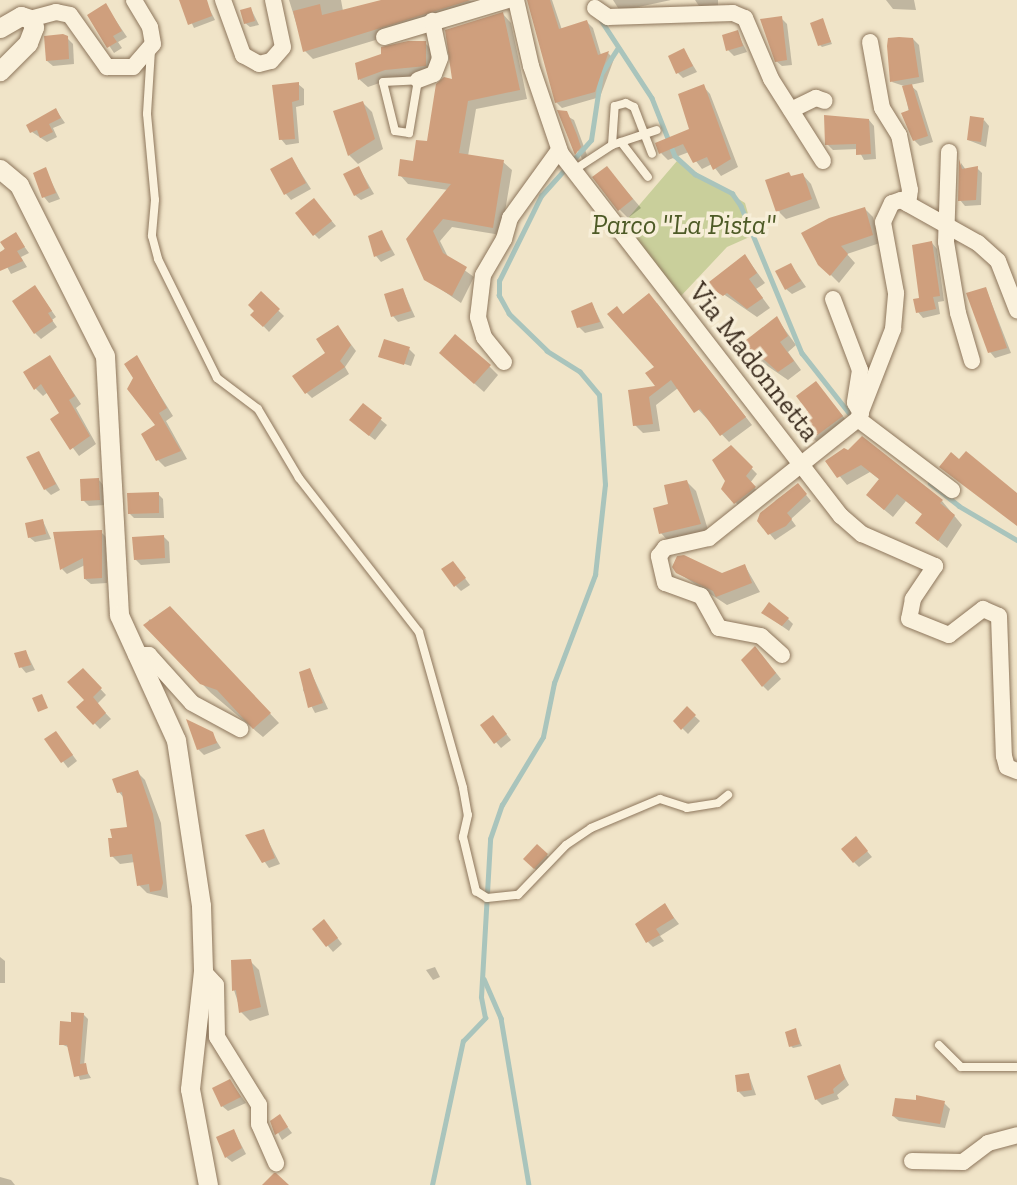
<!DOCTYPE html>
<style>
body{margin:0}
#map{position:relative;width:1017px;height:1185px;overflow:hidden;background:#f0e4c8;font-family:"Zilla Slab",serif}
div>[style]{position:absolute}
.green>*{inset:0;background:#c9cf9b}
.shadow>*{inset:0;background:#0003}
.stream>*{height:4.5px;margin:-2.25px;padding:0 2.25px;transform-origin:2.25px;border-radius:2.25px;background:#a9c4bc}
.building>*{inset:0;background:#cf9f7d}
.roads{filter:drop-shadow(0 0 2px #8d765c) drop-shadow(0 0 2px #8d765c)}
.service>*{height:8px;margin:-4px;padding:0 4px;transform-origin:4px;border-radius:4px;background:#faf1dc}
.minor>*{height:16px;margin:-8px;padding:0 8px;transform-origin:8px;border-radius:8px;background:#faf1dc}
.tertiary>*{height:19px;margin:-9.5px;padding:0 9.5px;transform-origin:9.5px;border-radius:9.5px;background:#faf1dc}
span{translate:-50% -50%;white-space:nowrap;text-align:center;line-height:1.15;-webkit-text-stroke:7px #f7eed8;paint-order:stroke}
.park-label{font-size:28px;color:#4d5a26;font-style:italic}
.street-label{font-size:28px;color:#3d2e20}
</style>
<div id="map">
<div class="green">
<i style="clip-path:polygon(677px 161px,745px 203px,754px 235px,727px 247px,680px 297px,623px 224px)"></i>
</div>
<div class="shadow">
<i style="clip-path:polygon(181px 0,205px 0,215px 20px,194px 28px)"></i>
<i style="clip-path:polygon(289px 0,341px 0,343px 11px,389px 0,504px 1px,313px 59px,305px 51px)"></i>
<i style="clip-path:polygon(529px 0,552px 0,562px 30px,587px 22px,593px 28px,601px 55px,608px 53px,614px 59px,600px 97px,562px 108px,556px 102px)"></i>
<i style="clip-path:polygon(613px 0,671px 0,620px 11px)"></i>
<i style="clip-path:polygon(695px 0,718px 0,718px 8px,701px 9px)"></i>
<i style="clip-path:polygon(886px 0,914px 0,916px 10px,893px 9px)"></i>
<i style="clip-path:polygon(106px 6px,127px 37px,118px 42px,122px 48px,114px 53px,89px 15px)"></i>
<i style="clip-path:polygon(251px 9px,259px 25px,250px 27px,245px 23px)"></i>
<i style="clip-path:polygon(503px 14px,511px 23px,527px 99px,476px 109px,468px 156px,503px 162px,512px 170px,501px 235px,452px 227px,440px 241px,449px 259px,474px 277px,461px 303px,426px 279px,408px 240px,448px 190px,408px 184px,400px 175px,429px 143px,454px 81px)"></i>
<i style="clip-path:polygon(781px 18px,787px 24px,792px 65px,782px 66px,776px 61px)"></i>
<i style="clip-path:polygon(822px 20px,832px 44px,822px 47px,820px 45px)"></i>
<i style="clip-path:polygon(737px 32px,747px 52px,734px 56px,728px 50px)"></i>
<i style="clip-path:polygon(67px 38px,73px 44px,74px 64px,53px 66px,47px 61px)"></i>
<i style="clip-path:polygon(913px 39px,919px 45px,924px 82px,910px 85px,917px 91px,933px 142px,920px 146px,914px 140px,904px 86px,892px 82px)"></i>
<i style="clip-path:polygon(425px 43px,433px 51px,436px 66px,426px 76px,394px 78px,368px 87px,360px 80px,357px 64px)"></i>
<i style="clip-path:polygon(684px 50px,697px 72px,683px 78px,678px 73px)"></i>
<i style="clip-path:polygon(298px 84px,304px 89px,304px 105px,296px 107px,299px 143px,286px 145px,281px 139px,274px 86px)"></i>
<i style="clip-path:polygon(703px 86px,710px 94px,738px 167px,721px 176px,712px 164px,702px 169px,689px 152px,668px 160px,661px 153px,691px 130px)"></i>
<i style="clip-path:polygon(363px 103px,372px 112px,383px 149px,358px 164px,349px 155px)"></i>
<i style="clip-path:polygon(56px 110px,65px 123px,53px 128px,57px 137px,47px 142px,32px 132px)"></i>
<i style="clip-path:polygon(560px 112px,574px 120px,587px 155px,583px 161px)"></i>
<i style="clip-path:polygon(869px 120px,874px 126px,876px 159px,864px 160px,858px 149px,833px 150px,827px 144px)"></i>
<i style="clip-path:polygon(984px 120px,989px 126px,986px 147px,968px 140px)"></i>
<i style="clip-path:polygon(292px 159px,311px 189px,291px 200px,286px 194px)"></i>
<i style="clip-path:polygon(961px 163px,966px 170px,977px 168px,982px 173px,981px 205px,965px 206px,960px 200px)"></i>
<i style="clip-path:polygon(359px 168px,374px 194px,361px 200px,355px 195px)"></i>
<i style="clip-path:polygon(607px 168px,641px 208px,628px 218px,620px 210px)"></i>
<i style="clip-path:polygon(45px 169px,60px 199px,49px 203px,44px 197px)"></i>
<i style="clip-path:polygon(802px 174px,811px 184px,820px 208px,786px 219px,778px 211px)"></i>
<i style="clip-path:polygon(318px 205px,336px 226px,319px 239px,314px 234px)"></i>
<i style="clip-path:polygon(865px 209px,873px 217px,880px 243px,847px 254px,855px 263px,839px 283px,820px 264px)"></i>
<i style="clip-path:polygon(382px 232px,395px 255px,381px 262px,376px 256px)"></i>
<i style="clip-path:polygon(16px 235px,29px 253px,21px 257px,27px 267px,11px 274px,0 254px)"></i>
<i style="clip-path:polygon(932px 243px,937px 249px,944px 301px,938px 302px,940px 314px,923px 318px,918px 312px)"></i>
<i style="clip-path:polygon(745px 256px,765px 283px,756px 289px,770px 308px,757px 317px,716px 289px)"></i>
<i style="clip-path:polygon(791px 265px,806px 287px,792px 294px,786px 289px)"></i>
<i style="clip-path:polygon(35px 287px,56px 317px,52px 320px,57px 327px,41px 339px,35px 333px)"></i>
<i style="clip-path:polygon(986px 289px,1011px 353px,995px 358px,990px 352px)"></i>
<i style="clip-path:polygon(403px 290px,415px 317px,398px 322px,393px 316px)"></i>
<i style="clip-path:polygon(261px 294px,284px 316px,269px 332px,253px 315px)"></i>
<i style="clip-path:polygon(657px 303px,752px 425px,729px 442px,678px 388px,656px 405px,660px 431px,643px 433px,635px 425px,630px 391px,658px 387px,656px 367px,624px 315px)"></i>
<i style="clip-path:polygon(592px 304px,604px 328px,585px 333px,579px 327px)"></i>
<i style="clip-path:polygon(777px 319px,796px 345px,788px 352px,801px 370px,788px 380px,747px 352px)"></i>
<i style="clip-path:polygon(338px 327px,356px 351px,345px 367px,349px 374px,312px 398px,306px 392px)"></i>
<i style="clip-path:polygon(409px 349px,415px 355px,411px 366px,380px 356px)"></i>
<i style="clip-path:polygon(50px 357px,81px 404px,76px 408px,96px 444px,79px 456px,52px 420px,62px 414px,48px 392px,43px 396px,35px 388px)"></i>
<i style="clip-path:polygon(137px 358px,173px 416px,166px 421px,187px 459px,165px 467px,158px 460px,158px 426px,135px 378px)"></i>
<i style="clip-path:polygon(450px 362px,489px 366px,498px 375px,484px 392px)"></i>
<i style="clip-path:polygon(816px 383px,850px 425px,822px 447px,813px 438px,811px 412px)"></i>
<i style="clip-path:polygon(363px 405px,387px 425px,375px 440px,357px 426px)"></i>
<i style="clip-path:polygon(731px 447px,757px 474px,750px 483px,760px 494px,741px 509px,724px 488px)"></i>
<i style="clip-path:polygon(848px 452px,942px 501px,962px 525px,947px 548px,926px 531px,924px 515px,906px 501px,893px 517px,876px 503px,880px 480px,870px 472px,847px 485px,828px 462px)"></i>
<i style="clip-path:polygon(39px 453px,60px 490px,51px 495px,45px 489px)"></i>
<i style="clip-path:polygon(99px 480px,104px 486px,105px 505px,89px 506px,83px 500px)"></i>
<i style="clip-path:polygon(687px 482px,696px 491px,709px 533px,669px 542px,661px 533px,670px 505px)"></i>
<i style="clip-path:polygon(798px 485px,811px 501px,791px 519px,796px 526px,775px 540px,759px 521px,776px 500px)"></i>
<i style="clip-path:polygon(158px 494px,163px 499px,164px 518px,134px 518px,129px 513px)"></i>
<i style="clip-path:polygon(43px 521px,51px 539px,35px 542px,29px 537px)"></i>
<i style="clip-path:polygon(101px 532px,106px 537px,107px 583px,91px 584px,85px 579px,85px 565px,67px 574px,62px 569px)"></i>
<i style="clip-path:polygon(163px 536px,169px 542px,170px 563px,141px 565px,135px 559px)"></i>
<i style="clip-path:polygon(745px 566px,760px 592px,727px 605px,677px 572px,723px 575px)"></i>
<i style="clip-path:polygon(458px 569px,470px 585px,461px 591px,456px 586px)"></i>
<i style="clip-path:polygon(170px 609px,279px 723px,263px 737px,211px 693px,145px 625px,150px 619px,154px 623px)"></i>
<i style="clip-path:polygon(763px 613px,788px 619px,793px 624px,789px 631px)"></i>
<i style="clip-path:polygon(26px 652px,35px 670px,26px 673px,21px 667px)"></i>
<i style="clip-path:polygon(761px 654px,781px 679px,768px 691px,763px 686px)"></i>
<i style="clip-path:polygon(83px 670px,106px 695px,97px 704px,111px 719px,100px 729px,79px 707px,86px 701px)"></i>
<i style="clip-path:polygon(310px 670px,328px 709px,315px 713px,303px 690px)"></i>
<i style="clip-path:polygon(687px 709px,700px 721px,688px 734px,675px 721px)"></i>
<i style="clip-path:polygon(498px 723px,511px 740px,501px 748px,496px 742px)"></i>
<i style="clip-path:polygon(212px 734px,221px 748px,204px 755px,198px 749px)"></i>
<i style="clip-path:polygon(61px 739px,77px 761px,68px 768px,47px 740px)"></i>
<i style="clip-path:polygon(137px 772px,145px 780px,161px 823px,168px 898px,147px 893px,139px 885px,135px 862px,120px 864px,112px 856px,129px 828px,124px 798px,119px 792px)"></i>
<i style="clip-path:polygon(263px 831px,280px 864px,269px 868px,247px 836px)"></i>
<i style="clip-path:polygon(861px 844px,872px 857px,859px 867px,854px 862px)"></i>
<i style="clip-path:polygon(537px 846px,553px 861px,540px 874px,525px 859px)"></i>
<i style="clip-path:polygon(665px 906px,679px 924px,660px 936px,664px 941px,653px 947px,648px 942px)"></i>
<i style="clip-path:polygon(329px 927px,342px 944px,333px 952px,314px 929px)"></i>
<i style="clip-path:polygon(0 957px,5px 961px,5px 983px,0 983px)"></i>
<i style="clip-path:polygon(250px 961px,259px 970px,269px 1015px,250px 1021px,241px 1012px,234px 990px)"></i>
<i style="clip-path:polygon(435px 967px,440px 977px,433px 980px,426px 970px)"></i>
<i style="clip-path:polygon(83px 1014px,88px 1019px,84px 1066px,91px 1078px,80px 1080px,70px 1048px,61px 1044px)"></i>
<i style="clip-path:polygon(795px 1030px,802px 1046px,793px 1048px,791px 1046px)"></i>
<i style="clip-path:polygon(839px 1066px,849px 1085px,837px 1095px,839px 1099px,822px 1105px,816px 1099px)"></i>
<i style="clip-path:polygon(749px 1075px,756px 1095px,744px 1097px,739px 1092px)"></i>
<i style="clip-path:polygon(230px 1081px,246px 1103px,228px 1111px,222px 1106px)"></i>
<i style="clip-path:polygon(944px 1103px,950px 1109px,945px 1128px,899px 1121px,893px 1116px)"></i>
<i style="clip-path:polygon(280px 1117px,292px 1133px,282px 1140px,272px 1122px)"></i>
<i style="clip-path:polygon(234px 1131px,246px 1154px,232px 1162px,226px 1157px)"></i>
<i style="clip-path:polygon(0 1177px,11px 1180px,15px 1185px,0 1185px)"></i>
</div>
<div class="stream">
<i style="left:601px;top:20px;width:93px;rotate:56.8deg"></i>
<i style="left:652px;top:98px;width:62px;rotate:68.4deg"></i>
<i style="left:675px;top:156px;width:27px;rotate:42deg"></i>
<i style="left:695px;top:174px;width:42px;rotate:27.2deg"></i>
<i style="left:732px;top:193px;width:16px;rotate:55deg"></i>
<i style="left:741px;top:206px;width:159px;rotate:67.5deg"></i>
<i style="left:802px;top:353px;width:84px;rotate:51.8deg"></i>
<i style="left:930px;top:483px;width:37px;rotate:38deg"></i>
<i style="left:959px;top:506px;width:67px;rotate:30.4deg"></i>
<i style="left:484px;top:979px;width:43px;rotate:66.4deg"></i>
<i style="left:501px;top:1018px;width:169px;rotate:80.5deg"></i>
<i style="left:432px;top:1185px;width:147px;rotate:-77.9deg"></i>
<i style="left:463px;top:1041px;width:32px;rotate:-46deg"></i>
<i style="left:485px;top:1018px;width:21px;rotate:-101deg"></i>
<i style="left:481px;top:997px;width:158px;rotate:-86.7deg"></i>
<i style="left:490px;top:839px;width:36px;rotate:-71deg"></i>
<i style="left:502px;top:805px;width:79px;rotate:-58.9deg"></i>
<i style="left:543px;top:737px;width:55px;rotate:-78.5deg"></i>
<i style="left:554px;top:683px;width:116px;rotate:-69.2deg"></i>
<i style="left:595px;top:575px;width:91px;rotate:-83.7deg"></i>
<i style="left:605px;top:485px;width:90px;rotate:-93.8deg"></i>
<i style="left:599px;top:395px;width:30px;rotate:-130deg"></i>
<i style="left:580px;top:372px;width:39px;rotate:-148deg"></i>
<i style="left:547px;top:351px;width:53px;rotate:-135.8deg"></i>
<i style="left:509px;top:314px;width:21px;rotate:-119deg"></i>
<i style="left:499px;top:296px;width:15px;rotate:-90deg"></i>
<i style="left:499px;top:281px;width:95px;rotate:-63.7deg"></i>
<i style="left:541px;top:196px;width:75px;rotate:-48.2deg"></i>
<i style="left:591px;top:140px;width:67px;rotate:-81.4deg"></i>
<i style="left:601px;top:74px;width:31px;rotate:-57deg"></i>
</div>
<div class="building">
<i style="clip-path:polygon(179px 0,207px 0,212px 16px,188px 25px)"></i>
<i style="clip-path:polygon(381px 0,471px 0,303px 52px,293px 11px,320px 4px,322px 15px)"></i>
<i style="clip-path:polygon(527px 0,550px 0,559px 29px,587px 20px,598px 55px,609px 51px,595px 92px,555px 103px)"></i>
<i style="clip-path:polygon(106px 3px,122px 31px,113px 36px,117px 42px,107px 48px,87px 15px)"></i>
<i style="clip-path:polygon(251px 7px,255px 21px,244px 24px,240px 10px)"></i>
<i style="clip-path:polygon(503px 12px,520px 90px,468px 101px,459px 153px,504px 160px,493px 228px,443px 219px,433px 231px,443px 253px,467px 267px,452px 296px,424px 280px,406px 239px,451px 184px,398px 176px,400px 159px,413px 161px,416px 140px,427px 141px,436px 84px,444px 77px,452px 79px,445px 30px)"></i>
<i style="clip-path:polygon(782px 16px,787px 60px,775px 62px,760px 19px)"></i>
<i style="clip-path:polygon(823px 18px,831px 42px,818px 46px,810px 23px)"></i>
<i style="clip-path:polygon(738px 30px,743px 46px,726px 51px,722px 35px)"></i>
<i style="clip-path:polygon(63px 34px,68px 36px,69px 59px,46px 61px,44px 36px)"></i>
<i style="clip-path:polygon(899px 37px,913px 38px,919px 77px,890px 82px,887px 46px,888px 38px)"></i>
<i style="clip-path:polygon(408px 41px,426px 41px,426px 66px,385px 70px,358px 80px,355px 63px,381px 54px,381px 47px)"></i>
<i style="clip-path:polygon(684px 48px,693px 66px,676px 74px,668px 56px)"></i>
<i style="clip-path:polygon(299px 82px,299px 100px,292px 102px,295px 139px,279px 140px,272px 85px)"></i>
<i style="clip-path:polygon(704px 84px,731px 159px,713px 170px,707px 157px,693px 163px,683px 144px,659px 154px,655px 143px,689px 129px,678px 94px)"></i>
<i style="clip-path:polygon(912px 84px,928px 136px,913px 141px,901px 113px,909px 110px,902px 86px)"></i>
<i style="clip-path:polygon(363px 101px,375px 139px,348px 156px,333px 111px)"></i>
<i style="clip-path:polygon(56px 108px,61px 118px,49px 124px,53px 132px,40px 138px,37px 130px,30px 133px,26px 125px)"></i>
<i style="clip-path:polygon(557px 110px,567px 111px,577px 135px,581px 147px,575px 155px)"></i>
<i style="clip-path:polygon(824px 115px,869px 119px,871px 154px,856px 155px,856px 144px,825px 145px)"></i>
<i style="clip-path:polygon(970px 116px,984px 118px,981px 142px,967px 140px)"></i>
<i style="clip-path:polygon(292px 157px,306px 183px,284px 195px,270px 169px)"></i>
<i style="clip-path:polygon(959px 159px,962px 169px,978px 166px,976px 200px,958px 201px)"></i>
<i style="clip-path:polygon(359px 166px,369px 188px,354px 196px,343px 174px)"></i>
<i style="clip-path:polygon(607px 166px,633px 199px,618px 211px,592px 177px)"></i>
<i style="clip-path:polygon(46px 167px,56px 193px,42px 198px,33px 173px)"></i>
<i style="clip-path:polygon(789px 172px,791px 176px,803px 173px,812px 199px,776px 212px,765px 180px)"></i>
<i style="clip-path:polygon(314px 198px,332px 221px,313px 236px,295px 213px)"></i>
<i style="clip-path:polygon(865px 207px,873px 235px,841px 246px,848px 254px,830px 276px,818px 265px,801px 233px,829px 218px)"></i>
<i style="clip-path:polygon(382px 230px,391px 250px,374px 257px,368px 236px)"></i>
<i style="clip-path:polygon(16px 232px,25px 247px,17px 251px,23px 261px,0 271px,0 252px,5px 249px,0 242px)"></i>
<i style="clip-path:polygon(932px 241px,940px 296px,933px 297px,936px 309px,916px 313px,913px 299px,919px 298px,912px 245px)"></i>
<i style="clip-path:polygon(745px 254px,757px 273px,749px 279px,763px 298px,747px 309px,727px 293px,723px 296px,714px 290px,709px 282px)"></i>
<i style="clip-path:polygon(791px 263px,801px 281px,785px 290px,775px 271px)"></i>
<i style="clip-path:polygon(35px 285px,52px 311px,48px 313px,53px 321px,34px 334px,12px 301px)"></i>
<i style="clip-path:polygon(986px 287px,1007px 348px,988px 353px,966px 293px)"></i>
<i style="clip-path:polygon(403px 288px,411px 311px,391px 317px,384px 294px)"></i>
<i style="clip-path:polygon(261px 291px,280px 309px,263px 327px,250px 315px,254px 311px,248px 305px)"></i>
<i style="clip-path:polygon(649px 293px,746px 417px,720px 436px,700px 409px,694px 413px,671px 380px,649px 397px,653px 424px,633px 426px,628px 390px,655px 386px,645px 373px,654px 367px,607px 314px,617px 306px,623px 314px)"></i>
<i style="clip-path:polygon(592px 302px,600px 322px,577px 328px,571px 311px)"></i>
<i style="clip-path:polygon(777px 316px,788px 336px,780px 342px,794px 361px,778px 372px,759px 355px,754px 359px,746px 353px,741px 344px)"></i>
<i style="clip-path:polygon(338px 325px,351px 345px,340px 361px,345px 367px,305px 394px,292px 376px,325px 353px,316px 339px)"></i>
<i style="clip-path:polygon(455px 334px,491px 365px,474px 384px,439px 353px)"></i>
<i style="clip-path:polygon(384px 339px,410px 347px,404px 365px,378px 357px)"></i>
<i style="clip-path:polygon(50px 355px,75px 396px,69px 400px,90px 436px,70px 450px,50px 419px,59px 413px,41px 384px,34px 390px,23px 372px)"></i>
<i style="clip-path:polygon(137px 355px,167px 408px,159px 413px,181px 451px,156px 461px,141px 434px,155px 425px,127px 389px,133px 378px,124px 364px)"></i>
<i style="clip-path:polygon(816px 381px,843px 416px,812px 439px,799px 418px,808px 412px,796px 396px)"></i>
<i style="clip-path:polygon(363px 403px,382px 418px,369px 436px,349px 420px)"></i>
<i style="clip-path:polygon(862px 436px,943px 500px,940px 503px,955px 515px,938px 541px,915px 523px,922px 514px,897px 494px,884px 510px,866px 495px,879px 479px,861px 465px,837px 478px,825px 461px,844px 448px,848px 450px)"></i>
<i style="clip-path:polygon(731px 445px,753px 467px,746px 476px,756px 487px,734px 504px,721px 489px,725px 481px,712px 460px)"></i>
<i style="clip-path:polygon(39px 451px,56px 484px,44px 490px,26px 457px)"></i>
<i style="clip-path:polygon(966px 451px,1017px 493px,1017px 526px,939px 467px,951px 452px,959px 459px)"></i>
<i style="clip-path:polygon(99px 478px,100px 500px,81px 501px,80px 479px)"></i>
<i style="clip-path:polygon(687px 480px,701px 524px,659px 534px,653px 508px,668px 504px,664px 485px)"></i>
<i style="clip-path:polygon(798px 483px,807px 494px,787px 513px,792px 519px,786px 526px,768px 535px,757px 521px,760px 513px)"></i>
<i style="clip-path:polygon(159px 492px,159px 513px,128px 514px,127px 493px)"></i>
<i style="clip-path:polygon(43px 519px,46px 534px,28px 538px,25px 523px)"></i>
<i style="clip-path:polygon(102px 530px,102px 578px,84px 579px,83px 558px,60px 570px,53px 532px)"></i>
<i style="clip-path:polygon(164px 535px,165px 558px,134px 560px,132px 537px)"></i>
<i style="clip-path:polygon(684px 555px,722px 573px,745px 564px,752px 583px,716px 597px,713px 591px,676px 573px,672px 567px,677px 556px)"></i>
<i style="clip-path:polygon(453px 561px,466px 578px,454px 587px,441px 569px)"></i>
<i style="clip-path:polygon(769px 602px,789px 618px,782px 626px,761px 613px)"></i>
<i style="clip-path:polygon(170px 606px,271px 713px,253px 729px,217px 690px,200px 684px,143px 625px)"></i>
<i style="clip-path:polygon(755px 646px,776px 673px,762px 687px,741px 660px)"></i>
<i style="clip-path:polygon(26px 650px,31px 665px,19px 668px,14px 653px)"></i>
<i style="clip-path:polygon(83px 668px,102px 688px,93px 697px,106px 713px,93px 725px,76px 707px,84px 700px,67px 682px)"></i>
<i style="clip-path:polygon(310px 668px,323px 703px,308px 708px,299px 672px)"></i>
<i style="clip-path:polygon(42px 694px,48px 708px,38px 712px,32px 698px)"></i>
<i style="clip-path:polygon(687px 706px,696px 715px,681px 730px,673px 721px)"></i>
<i style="clip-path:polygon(493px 715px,507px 734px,494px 744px,480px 725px)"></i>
<i style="clip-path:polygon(186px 719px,213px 732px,217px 743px,197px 750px)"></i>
<i style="clip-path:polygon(56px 731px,73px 755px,61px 763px,44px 739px)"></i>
<i style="clip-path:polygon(138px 770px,153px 814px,163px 883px,161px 890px,150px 892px,149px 884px,137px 886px,132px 854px,110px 857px,108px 838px,112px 838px,110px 829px,127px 827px,122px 792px,117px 793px,112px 779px)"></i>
<i style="clip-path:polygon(264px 829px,275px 858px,262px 863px,245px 835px)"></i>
<i style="clip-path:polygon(856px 836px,868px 851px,853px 863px,841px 849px)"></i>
<i style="clip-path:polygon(537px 844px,548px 854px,534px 869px,523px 859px)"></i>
<i style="clip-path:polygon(665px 903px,674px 918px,656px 929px,660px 935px,646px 943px,635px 924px)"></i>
<i style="clip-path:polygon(324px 919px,338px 938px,326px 947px,312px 929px)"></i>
<i style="clip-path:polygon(251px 959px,261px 1007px,239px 1013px,236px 990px,232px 991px,231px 960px)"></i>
<i style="clip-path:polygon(71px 1012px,84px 1013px,80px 1064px,86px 1063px,88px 1074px,74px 1077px,67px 1045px,59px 1045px,60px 1021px,71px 1022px)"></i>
<i style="clip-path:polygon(796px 1028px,800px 1044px,789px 1047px,785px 1032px)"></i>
<i style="clip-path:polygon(840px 1064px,845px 1079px,833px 1089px,834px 1093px,815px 1100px,807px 1076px)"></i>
<i style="clip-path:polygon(749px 1073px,752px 1090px,737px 1092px,735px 1075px)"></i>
<i style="clip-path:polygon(230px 1079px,241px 1097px,221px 1107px,212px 1088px)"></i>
<i style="clip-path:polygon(916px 1095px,945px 1101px,940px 1124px,892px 1116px,895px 1098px,916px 1100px)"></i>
<i style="clip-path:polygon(280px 1114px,288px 1127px,275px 1135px,270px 1121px)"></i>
<i style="clip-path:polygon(234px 1129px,242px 1148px,225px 1158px,216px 1137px)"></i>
<i style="clip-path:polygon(274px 1173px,276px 1173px,289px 1185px,262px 1185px)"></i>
</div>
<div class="roads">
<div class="service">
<i style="left:151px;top:50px;width:64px;rotate:93.6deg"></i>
<i style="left:147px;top:114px;width:86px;rotate:84.7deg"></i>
<i style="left:155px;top:200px;width:36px;rotate:95deg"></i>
<i style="left:152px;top:236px;width:24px;rotate:75deg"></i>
<i style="left:158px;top:259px;width:133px;rotate:63.6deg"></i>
<i style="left:217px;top:378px;width:51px;rotate:37.1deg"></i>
<i style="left:258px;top:409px;width:80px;rotate:59.3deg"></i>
<i style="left:299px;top:478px;width:195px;rotate:52.1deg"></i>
<i style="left:419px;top:632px;width:162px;rotate:74.2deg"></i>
<i style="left:463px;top:788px;width:27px;rotate:80deg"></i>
<i style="left:468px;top:815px;width:23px;rotate:103deg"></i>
<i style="left:463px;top:837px;width:56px;rotate:76.5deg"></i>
<i style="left:476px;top:891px;width:13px;rotate:32deg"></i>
<i style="left:487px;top:898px;width:31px;rotate:-6deg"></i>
<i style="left:518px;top:895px;width:69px;rotate:-46.2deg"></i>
<i style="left:566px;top:845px;width:30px;rotate:-34deg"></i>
<i style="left:591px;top:828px;width:75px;rotate:-22.8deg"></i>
<i style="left:660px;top:799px;width:28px;rotate:18deg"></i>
<i style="left:687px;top:808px;width:31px;rotate:-9deg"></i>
<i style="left:718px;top:803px;width:13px;rotate:-39deg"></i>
<i style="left:418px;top:80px;width:54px;rotate:99.6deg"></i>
<i style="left:409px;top:133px;width:14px;rotate:-172deg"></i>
<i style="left:395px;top:131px;width:50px;rotate:-103.8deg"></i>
<i style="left:383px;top:82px;width:35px;rotate:-3deg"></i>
<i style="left:621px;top:142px;width:44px;rotate:52.4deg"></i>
<i style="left:612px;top:145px;width:39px;rotate:-86deg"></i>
<i style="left:615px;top:106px;width:11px;rotate:-15deg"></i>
<i style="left:626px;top:103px;width:9px;rotate:27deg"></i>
<i style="left:634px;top:107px;width:50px;rotate:69deg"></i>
<i style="left:574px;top:170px;width:45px;rotate:-33.3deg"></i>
<i style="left:612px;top:145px;width:47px;rotate:-18.4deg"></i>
<i style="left:939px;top:1045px;width:31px;rotate:45deg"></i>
<i style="left:961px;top:1067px;width:56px"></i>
</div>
<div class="minor">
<i style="left:223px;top:0;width:59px;rotate:70deg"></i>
<i style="left:243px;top:55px;width:18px;rotate:29deg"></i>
<i style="left:259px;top:64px;width:12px;rotate:-14deg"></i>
<i style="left:271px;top:61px;width:18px;rotate:-49deg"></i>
<i style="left:283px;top:47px;width:48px;rotate:-102deg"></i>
<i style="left:516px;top:0;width:68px;rotate:77.2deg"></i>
<i style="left:531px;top:66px;width:93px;rotate:71.2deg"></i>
<i style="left:561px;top:154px;width:458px;rotate:52.3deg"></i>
<i style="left:841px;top:516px;width:28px;rotate:41deg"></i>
<i style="left:862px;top:534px;width:80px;rotate:23.7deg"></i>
<i style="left:935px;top:566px;width:40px;rotate:124deg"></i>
<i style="left:913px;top:599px;width:20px;rotate:101deg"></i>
<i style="left:909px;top:619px;width:43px;rotate:21.8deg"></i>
<i style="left:949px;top:635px;width:43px;rotate:-37.4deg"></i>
<i style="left:983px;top:609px;width:17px;rotate:24deg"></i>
<i style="left:999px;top:616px;width:140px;rotate:88deg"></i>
<i style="left:1004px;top:756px;width:11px;rotate:75deg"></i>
<i style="left:1007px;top:767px;width:11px;rotate:22deg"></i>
<i style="left:595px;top:8px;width:16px;rotate:35deg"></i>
<i style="left:608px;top:17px;width:125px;rotate:-1.8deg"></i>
<i style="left:733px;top:13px;width:13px;rotate:23deg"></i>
<i style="left:745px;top:18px;width:66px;rotate:66.9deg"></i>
<i style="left:771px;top:79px;width:97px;rotate:57.6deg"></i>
<i style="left:30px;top:19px;width:27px;rotate:-15deg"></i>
<i style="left:56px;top:12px;width:14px;rotate:12deg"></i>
<i style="left:70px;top:15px;width:64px;rotate:54.6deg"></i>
<i style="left:107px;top:67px;width:26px"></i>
<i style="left:133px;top:67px;width:30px;rotate:-49deg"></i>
<i style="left:153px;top:44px;width:17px;rotate:-100deg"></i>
<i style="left:150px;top:27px;width:31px;rotate:-121deg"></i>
<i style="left:384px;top:37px;width:129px;rotate:-16.6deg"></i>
<i style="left:870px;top:42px;width:67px;rotate:79.7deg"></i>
<i style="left:882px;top:108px;width:32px;rotate:58deg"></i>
<i style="left:899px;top:135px;width:56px;rotate:78.7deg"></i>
<i style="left:910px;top:190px;width:14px;rotate:98deg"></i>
<i style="left:418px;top:80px;width:17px;rotate:-21deg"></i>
<i style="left:434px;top:74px;width:17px;rotate:-69deg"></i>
<i style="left:440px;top:58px;width:38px;rotate:-102deg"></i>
<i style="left:791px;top:110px;width:28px;rotate:-26deg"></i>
<i style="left:816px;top:98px;width:9px;rotate:18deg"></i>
<i style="left:949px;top:152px;width:90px;rotate:91.9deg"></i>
<i style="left:946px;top:242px;width:72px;rotate:80.4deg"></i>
<i style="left:958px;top:313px;width:50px;rotate:73.7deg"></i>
<i style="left:833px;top:299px;width:76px;rotate:69.2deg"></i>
<i style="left:860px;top:370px;width:33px;rotate:99deg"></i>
<i style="left:855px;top:403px;width:12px;rotate:59deg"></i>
<i style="left:504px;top:362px;width:32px;rotate:-129deg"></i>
<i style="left:484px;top:337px;width:21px;rotate:-107deg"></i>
<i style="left:478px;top:317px;width:42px;rotate:-83.2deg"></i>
<i style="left:483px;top:275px;width:42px;rotate:-59.7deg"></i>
<i style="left:504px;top:239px;width:22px;rotate:-74deg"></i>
<i style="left:510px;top:218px;width:84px;rotate:-54.2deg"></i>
<i style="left:858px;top:419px;width:118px;rotate:37.1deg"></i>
<i style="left:136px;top:655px;width:13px"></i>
<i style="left:149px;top:655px;width:64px;rotate:48.1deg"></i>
<i style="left:192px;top:703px;width:55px;rotate:28.4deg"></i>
<i style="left:782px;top:655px;width:28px;rotate:-138deg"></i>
<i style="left:761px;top:636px;width:43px;rotate:-169.2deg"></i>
<i style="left:719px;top:628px;width:37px;rotate:-119deg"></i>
<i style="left:701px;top:596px;width:38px;rotate:-160deg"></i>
<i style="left:665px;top:583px;width:28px;rotate:-103deg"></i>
<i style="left:659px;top:556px;width:10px;rotate:-53deg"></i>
<i style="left:665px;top:548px;width:45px;rotate:-12.8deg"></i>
<i style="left:709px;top:538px;width:191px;rotate:-38.6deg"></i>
<i style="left:858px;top:419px;width:97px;rotate:-68.7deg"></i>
<i style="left:893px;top:329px;width:36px;rotate:-85deg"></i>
<i style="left:896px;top:293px;width:72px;rotate:-100.4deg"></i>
<i style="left:883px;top:222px;width:21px;rotate:-65deg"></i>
<i style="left:892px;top:203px;width:9px;rotate:-18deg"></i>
<i style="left:901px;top:200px;width:88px;rotate:29.2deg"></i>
<i style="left:978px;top:243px;width:27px;rotate:42deg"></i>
<i style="left:998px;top:261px;width:53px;rotate:68.8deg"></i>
<i style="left:203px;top:971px;width:19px;rotate:47deg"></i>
<i style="left:216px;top:985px;width:52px;rotate:88.9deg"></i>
<i style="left:217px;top:1037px;width:80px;rotate:58.3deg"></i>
<i style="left:259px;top:1105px;width:19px;rotate:90deg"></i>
<i style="left:259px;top:1124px;width:43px;rotate:66.4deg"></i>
<i style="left:912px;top:1161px;width:51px;rotate:1.1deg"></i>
<i style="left:963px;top:1162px;width:31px;rotate:-37deg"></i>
<i style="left:988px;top:1143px;width:30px;rotate:-15deg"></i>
</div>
<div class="tertiary">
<i style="left:0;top:28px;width:24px;rotate:-30deg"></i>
<i style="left:21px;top:16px;width:9px;rotate:18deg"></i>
<i style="left:30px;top:19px;width:9px;rotate:63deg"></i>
<i style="left:34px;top:27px;width:17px;rotate:111deg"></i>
<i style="left:28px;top:43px;width:40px;rotate:135deg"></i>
<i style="left:0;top:169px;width:25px;rotate:40deg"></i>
<i style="left:19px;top:185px;width:191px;rotate:63.3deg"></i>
<i style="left:105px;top:356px;width:259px;rotate:86.9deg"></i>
<i style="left:119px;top:615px;width:137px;rotate:65.5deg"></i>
<i style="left:176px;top:740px;width:168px;rotate:81.4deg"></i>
<i style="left:201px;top:906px;width:65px;rotate:88.2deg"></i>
<i style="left:203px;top:971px;width:119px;rotate:96.3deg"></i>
<i style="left:190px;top:1089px;width:98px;rotate:79.4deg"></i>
</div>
</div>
<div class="park-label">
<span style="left:684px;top:225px">Parco "La Pista"</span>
</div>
<div class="street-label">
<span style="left:754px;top:362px;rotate:52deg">Via Madonnetta</span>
</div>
</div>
